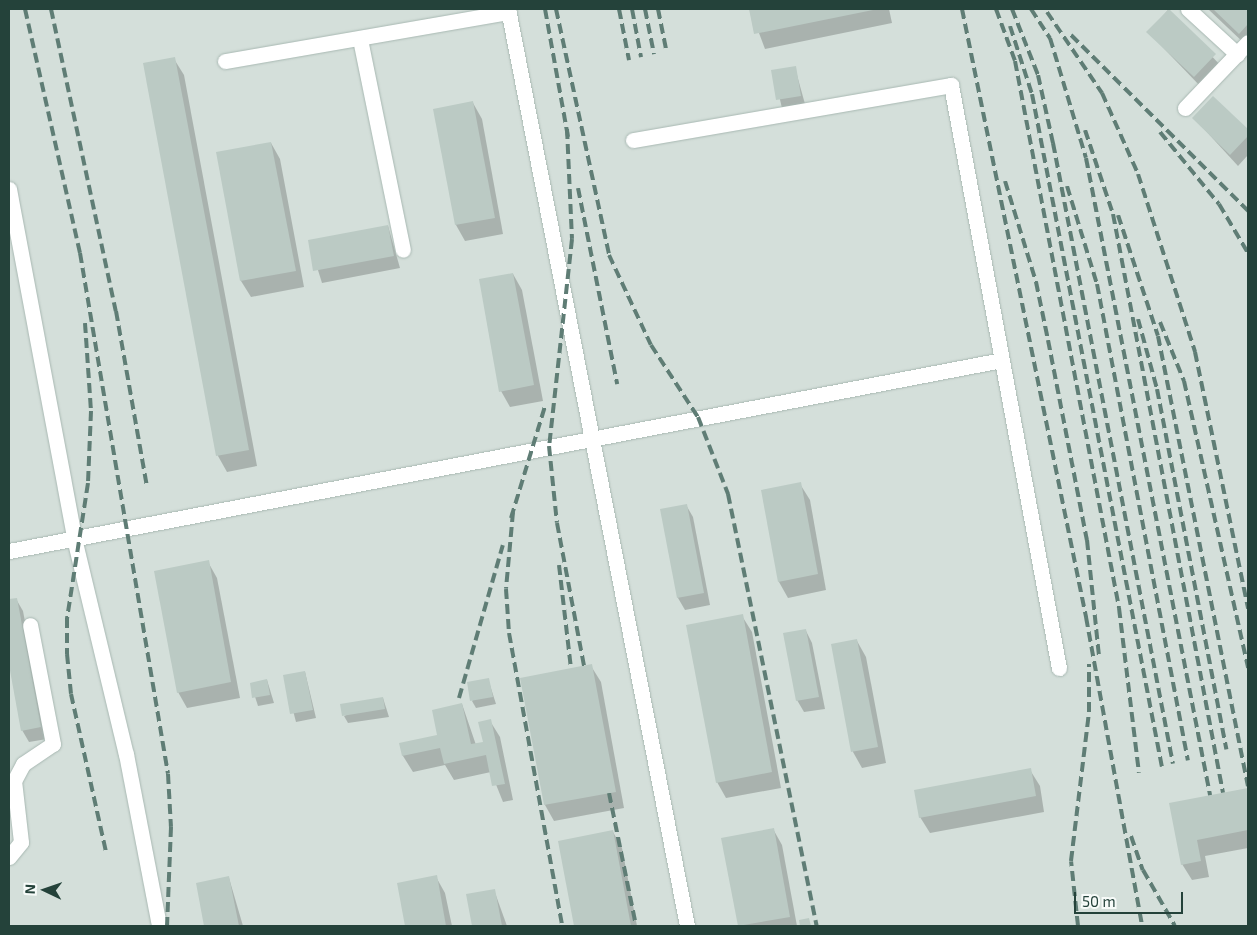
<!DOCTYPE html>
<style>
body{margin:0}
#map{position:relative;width:1257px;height:935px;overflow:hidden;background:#e6efeb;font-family:"Exo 2",sans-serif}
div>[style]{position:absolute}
.built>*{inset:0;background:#d4dfda}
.shadow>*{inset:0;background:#0003}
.building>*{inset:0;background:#bbcac4}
.roads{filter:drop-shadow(0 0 1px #a8b8b2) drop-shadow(0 0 1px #a8b8b2)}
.minor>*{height:15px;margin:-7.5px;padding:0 7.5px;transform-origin:7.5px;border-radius:7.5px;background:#fff}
.rail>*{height:4px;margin-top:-2px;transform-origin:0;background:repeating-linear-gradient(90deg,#5f7d75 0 10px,transparent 0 15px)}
span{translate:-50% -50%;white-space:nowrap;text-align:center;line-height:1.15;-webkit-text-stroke:4px #f7fbf9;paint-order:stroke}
.frame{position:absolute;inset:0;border:10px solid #24423a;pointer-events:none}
.north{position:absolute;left:20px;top:865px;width:50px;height:50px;-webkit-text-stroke:4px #f7fbf9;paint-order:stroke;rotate:273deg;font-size:14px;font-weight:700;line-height:20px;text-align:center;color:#24423a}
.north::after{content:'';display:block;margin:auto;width:18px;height:22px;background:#24423a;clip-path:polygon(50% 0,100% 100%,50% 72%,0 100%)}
.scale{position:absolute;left:1074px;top:892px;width:109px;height:22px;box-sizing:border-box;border:2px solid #24423a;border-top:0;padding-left:6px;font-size:15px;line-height:18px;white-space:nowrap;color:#24423a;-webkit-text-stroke:4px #f7fbf9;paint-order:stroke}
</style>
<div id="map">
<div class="built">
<i style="clip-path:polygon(9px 9px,1248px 9px,1248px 926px,9px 926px)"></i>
</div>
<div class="shadow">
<i style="clip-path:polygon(750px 9px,889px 9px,892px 23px,765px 49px)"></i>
<i style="clip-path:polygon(1208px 9px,1248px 9px,1248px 43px,1246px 45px)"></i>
<i style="clip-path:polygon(1168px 10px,1222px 67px,1202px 88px,1148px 32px)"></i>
<i style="clip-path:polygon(174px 59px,184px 75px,257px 466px,227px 472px,218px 456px,144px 64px)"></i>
<i style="clip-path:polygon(795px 68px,805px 104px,782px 108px,773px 71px)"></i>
<i style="clip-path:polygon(1213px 98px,1248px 131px,1248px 155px,1238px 166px,1194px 118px)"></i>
<i style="clip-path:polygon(473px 103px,482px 119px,503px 234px,465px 241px,456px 225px,435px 110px)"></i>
<i style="clip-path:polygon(271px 143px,280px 159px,304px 287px,251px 297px,241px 281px,218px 153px)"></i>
<i style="clip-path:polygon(388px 226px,400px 268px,322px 283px,309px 241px)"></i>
<i style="clip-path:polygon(513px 274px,522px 290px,543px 401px,510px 407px,501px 391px)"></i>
<i style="clip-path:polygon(800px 484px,810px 500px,826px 590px,788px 598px,779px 582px)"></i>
<i style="clip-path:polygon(686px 505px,693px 517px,710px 605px,685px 610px,678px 598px)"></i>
<i style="clip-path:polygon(208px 562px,217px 578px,240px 698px,187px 708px,178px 692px)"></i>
<i style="clip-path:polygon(16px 599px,23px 611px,47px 739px,29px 742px,22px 730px,9px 658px,9px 601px)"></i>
<i style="clip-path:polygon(742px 616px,752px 632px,781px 788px,726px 798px,717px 782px)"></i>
<i style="clip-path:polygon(806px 631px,812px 643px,825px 709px,804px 712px,797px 700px)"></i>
<i style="clip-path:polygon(857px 641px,866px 657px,886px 763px,862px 768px,853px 752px,833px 645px)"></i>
<i style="clip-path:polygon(591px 666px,601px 682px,624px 808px,554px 821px,545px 805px)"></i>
<i style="clip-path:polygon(305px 672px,316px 718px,296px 722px,284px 676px)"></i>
<i style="clip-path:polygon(488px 679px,496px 704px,476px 708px,472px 701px)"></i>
<i style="clip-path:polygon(267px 680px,274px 703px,258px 706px,251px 684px)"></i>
<i style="clip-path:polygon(383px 698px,389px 717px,348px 723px,344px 716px)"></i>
<i style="clip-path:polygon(462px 704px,476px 745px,484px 743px,490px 721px,500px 737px,513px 800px,503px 802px,491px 772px,454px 780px,445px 765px,413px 772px,403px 756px,401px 744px,439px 736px)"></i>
<i style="clip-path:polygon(1030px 770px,1040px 786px,1044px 812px,930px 833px,920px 817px)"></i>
<i style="clip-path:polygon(1248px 789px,1248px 848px,1205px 856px,1209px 877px,1192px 880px,1182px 864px,1171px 804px)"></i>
<i style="clip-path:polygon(773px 829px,782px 845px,797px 926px,739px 926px,722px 839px)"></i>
<i style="clip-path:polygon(613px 832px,622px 848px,637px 926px,575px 926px,559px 842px)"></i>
<i style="clip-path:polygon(436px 877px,445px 893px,452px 926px,406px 926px,398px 884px)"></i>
<i style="clip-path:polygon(229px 878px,243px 926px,205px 926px,197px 884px)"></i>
<i style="clip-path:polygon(494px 890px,507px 926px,473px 926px,467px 895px)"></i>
</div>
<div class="building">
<i style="clip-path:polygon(749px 9px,873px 9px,873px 10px,754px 34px)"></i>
<i style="clip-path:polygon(1169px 9px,1216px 54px,1194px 77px,1146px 32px)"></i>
<i style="clip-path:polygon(1213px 9px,1248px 9px,1248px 24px,1239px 34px)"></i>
<i style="clip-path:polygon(175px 57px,249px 450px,216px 456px,143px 63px)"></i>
<i style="clip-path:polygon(796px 66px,801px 96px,776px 100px,771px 70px)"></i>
<i style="clip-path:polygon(1213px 96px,1248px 129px,1248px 136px,1230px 155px,1192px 118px)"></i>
<i style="clip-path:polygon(473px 101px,495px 218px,455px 225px,433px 109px)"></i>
<i style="clip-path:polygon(271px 142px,296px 271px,240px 281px,216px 152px)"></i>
<i style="clip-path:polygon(388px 225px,394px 256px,313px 271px,308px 240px)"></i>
<i style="clip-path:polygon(513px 273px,534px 385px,499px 392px,479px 279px)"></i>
<i style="clip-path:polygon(801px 482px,818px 574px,778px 582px,761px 490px)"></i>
<i style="clip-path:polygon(687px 504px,704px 593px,677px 598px,660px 509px)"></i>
<i style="clip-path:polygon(209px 560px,231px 682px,177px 693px,154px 571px)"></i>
<i style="clip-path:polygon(17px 598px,41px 727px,21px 731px,9px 665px,9px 599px)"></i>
<i style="clip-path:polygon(743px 614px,772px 772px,716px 783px,686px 625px)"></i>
<i style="clip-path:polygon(806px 629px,819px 697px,796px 701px,783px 633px)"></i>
<i style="clip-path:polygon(857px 639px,878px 747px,851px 752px,831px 644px)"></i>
<i style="clip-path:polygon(592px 664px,616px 792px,544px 805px,520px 678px)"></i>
<i style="clip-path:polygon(305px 671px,313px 710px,290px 714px,283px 675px)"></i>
<i style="clip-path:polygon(489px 678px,493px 697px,470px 701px,467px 682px)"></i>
<i style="clip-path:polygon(267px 679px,270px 695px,252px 698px,250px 683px)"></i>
<i style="clip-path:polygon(383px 697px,385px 709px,342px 716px,340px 704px)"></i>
<i style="clip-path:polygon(462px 703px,471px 744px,483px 742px,478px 722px,491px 719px,505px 784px,492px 786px,486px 755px,444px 764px,440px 748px,402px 756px,399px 743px,437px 735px,432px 710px)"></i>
<i style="clip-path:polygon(1031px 768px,1036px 796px,919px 818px,914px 790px)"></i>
<i style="clip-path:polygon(1248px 788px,1248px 830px,1197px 840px,1201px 861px,1181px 865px,1169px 803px)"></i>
<i style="clip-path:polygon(774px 828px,790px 917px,738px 926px,721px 838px)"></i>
<i style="clip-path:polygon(613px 830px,631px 926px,574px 926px,558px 841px)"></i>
<i style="clip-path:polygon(437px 875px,446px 926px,405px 926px,397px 883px)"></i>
<i style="clip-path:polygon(229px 876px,239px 926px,204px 926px,196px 883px)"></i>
<i style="clip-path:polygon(495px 889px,502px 926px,472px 926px,466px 894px)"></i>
<i style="clip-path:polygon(809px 918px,811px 926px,800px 926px,799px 920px)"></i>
</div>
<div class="roads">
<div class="minor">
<i style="left:508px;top:9px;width:934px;rotate:78.95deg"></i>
<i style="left:1188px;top:9px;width:67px;rotate:42.6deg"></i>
<i style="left:360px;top:39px;width:215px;rotate:78.5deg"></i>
<i style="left:225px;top:61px;width:288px;rotate:-9.8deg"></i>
<i style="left:1185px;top:108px;width:91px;rotate:-46.3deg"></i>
<i style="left:633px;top:140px;width:323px;rotate:-9.8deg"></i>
<i style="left:951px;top:85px;width:593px;rotate:79.51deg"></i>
<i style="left:9px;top:189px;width:355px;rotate:79.4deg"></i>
<i style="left:74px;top:538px;width:222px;rotate:76.5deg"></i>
<i style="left:126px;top:754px;width:175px;rotate:79.1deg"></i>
<i style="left:9px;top:551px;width:1011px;rotate:-10.89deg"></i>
<i style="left:9px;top:857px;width:19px;rotate:-51deg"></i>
<i style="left:21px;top:842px;width:61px;rotate:-96.5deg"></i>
<i style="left:14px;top:781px;width:19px;rotate:-62deg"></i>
<i style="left:23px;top:764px;width:36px;rotate:-34deg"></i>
<i style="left:53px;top:744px;width:121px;rotate:-100.9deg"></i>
</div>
</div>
<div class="rail">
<i style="left:25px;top:9px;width:250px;rotate:77.3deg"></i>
<i style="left:80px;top:253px;width:528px;rotate:80.41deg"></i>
<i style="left:168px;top:774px;width:53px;rotate:86.8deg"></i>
<i style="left:171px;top:827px;width:99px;rotate:92.3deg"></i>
<i style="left:51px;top:9px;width:309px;rotate:77.9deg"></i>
<i style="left:116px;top:311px;width:178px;rotate:80deg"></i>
<i style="left:545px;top:9px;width:130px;rotate:79.8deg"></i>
<i style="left:556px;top:9px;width:252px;rotate:77.8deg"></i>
<i style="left:609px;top:255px;width:99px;rotate:65deg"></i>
<i style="left:651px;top:345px;width:86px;rotate:56.9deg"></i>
<i style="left:698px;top:417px;width:83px;rotate:68.7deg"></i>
<i style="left:728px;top:494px;width:441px;rotate:78.4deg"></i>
<i style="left:619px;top:9px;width:52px;rotate:78.9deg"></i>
<i style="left:632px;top:9px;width:49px;rotate:79.4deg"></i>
<i style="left:645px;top:9px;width:46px;rotate:78.7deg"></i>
<i style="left:658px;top:9px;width:41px;rotate:78.7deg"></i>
<i style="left:962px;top:9px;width:621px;rotate:78.47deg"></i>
<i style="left:1086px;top:617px;width:314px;rotate:79.7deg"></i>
<i style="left:996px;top:9px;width:55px;rotate:69.9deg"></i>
<i style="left:1015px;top:61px;width:557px;rotate:79.23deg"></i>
<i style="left:1119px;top:608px;width:166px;rotate:83.1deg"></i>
<i style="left:1012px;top:9px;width:71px;rotate:68.5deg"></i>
<i style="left:1038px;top:75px;width:70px;rotate:77.6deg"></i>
<i style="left:1053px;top:143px;width:632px;rotate:79.06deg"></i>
<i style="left:1031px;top:9px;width:35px;rotate:57deg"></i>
<i style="left:1050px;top:38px;width:125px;rotate:73.3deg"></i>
<i style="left:1086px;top:158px;width:649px;rotate:78.98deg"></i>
<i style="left:1047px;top:12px;width:98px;rotate:55.8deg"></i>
<i style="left:1102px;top:93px;width:89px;rotate:66deg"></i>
<i style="left:1138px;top:174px;width:187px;rotate:72.2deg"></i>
<i style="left:1195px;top:352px;width:262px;rotate:78.3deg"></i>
<i style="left:1010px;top:26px;width:71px;rotate:72.1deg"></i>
<i style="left:1032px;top:94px;width:685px;rotate:79.07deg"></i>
<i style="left:1071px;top:35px;width:250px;rotate:44.8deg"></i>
<i style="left:567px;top:129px;width:110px;rotate:87.4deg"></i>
<i style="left:572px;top:239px;width:208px;rotate:96.3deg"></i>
<i style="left:549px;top:446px;width:77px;rotate:84.1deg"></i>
<i style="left:557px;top:523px;width:146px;rotate:79.3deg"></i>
<i style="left:1085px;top:130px;width:89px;rotate:71.6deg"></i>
<i style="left:1113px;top:214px;width:589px;rotate:79.24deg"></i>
<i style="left:1160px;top:132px;width:93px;rotate:50.7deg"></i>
<i style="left:1219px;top:204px;width:57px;rotate:59.4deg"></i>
<i style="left:1005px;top:181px;width:106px;rotate:72.9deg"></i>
<i style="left:1036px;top:282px;width:59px;rotate:78.3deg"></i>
<i style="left:1048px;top:340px;width:204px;rotate:79deg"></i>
<i style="left:1087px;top:540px;width:117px;rotate:84.1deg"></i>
<i style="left:1067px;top:186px;width:102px;rotate:73deg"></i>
<i style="left:1097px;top:284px;width:485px;rotate:79.2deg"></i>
<i style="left:578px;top:188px;width:200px;rotate:78.7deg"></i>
<i style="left:1118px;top:215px;width:127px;rotate:71.7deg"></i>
<i style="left:1158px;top:336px;width:459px;rotate:78.7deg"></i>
<i style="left:1138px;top:319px;width:73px;rotate:74.8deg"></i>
<i style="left:1157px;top:389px;width:367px;rotate:79.1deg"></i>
<i style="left:1160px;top:322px;width:64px;rotate:67.9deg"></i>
<i style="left:1184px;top:381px;width:294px;rotate:77.4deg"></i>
<i style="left:85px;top:323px;width:88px;rotate:86.1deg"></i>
<i style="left:91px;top:411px;width:72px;rotate:92.4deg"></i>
<i style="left:88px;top:483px;width:137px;rotate:98.8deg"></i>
<i style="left:67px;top:618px;width:36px;rotate:90deg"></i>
<i style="left:67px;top:654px;width:40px;rotate:84.3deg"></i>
<i style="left:71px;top:694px;width:162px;rotate:77.5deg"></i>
<i style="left:513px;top:512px;width:77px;rotate:95.2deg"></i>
<i style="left:506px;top:589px;width:44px;rotate:86.1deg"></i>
<i style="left:509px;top:633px;width:298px;rotate:79.7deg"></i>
<i style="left:511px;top:518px;width:117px;rotate:-73.1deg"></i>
<i style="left:559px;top:565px;width:104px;rotate:83.4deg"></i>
<i style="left:459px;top:698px;width:159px;rotate:-74deg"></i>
<i style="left:609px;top:793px;width:136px;rotate:78.5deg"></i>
<i style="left:1131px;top:836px;width:36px;rotate:71deg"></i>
<i style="left:1143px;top:870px;width:64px;rotate:60.3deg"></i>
<i style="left:1078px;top:926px;width:65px;rotate:-96.1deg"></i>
<i style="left:1071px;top:861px;width:150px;rotate:-83.1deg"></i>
<i style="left:1089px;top:712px;width:48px;rotate:-90deg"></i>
</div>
<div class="frame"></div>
<div class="north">N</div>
<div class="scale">50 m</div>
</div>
